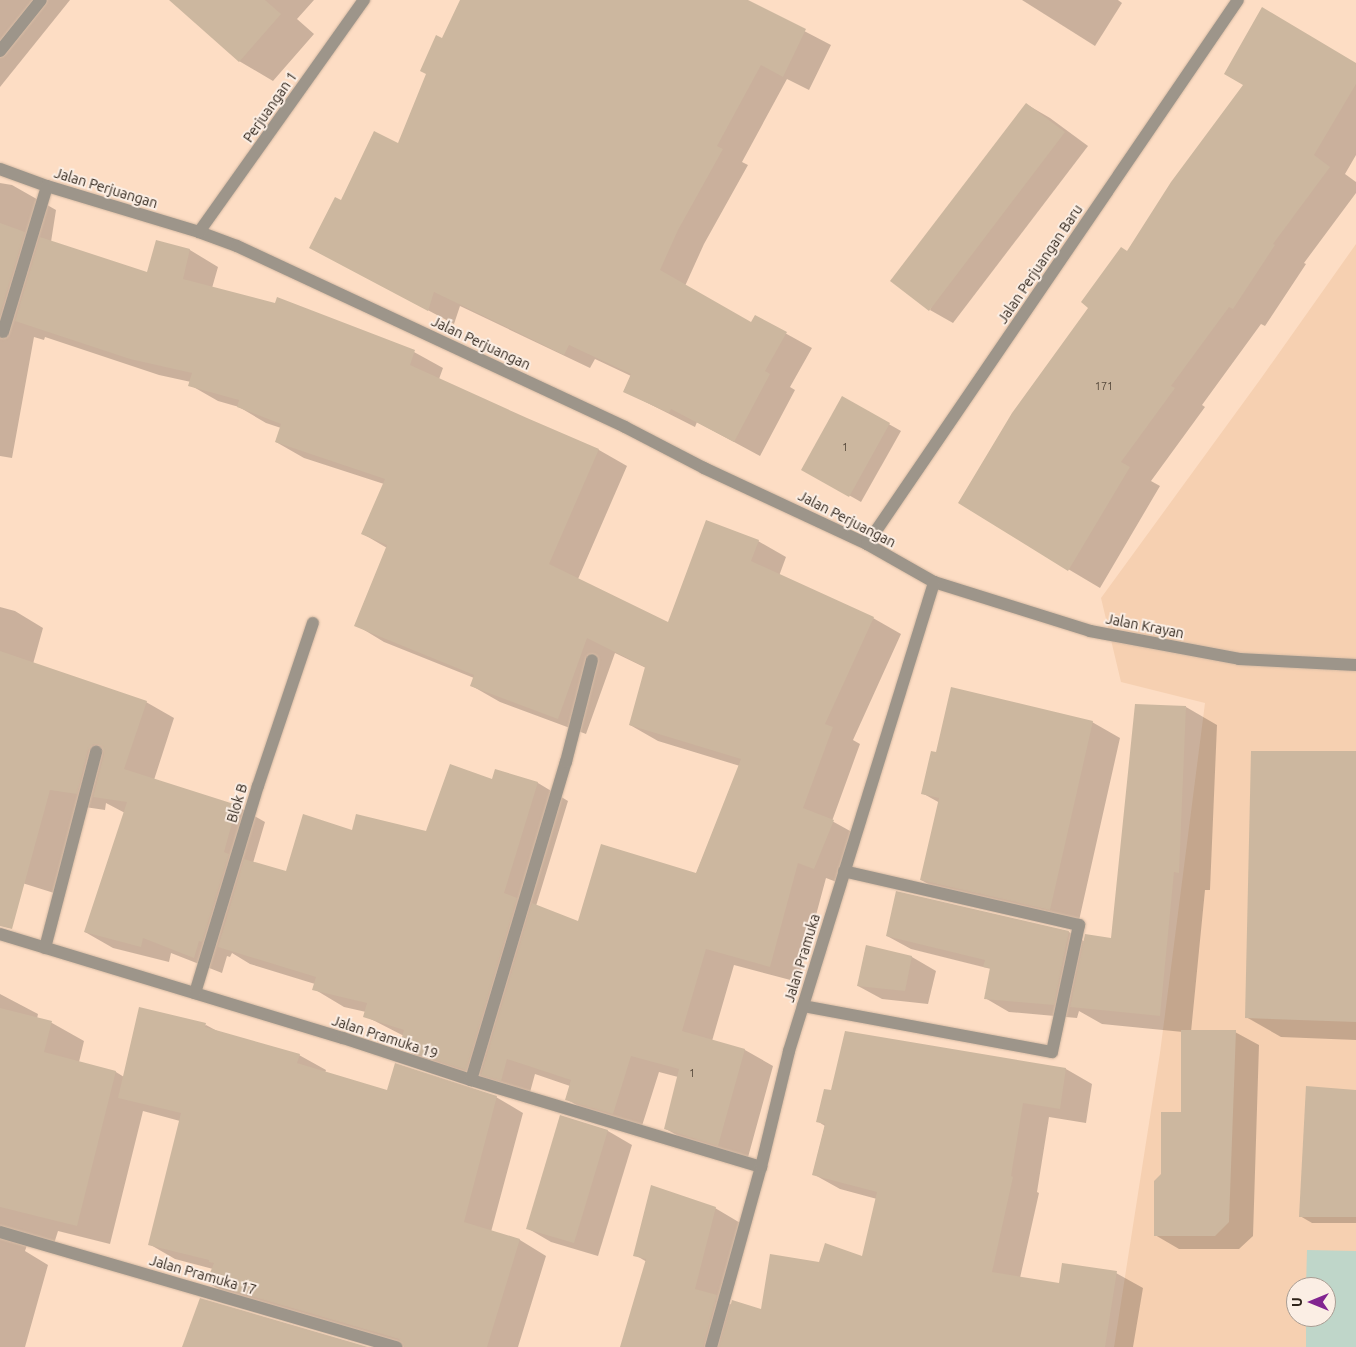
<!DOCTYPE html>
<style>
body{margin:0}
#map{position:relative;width:1356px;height:1347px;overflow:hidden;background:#fdddc4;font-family:Ubuntu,sans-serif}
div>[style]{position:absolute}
.built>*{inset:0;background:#f6d0b1}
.green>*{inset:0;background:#bfd6c9}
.shadow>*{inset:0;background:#0003}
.building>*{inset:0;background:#ccb79f}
.roads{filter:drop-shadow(0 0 1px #d8bca5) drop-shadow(0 0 1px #d8bca5)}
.minor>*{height:12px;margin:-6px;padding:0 6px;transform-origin:6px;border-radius:6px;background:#9d958a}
span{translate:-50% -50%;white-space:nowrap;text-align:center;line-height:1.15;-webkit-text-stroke:4px #fbeee4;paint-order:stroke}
.number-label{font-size:11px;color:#56493b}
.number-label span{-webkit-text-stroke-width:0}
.street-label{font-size:14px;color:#2f241a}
.north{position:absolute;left:1286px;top:1277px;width:50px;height:50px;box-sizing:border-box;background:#fbeee4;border:1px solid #a99d93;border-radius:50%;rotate:270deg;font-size:14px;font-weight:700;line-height:20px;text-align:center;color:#2f241a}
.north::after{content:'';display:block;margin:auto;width:18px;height:22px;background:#822490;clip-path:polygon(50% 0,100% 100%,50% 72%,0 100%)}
</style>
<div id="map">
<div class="built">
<i style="clip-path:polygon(evenodd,1356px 244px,1356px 1347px,1114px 1347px,1160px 1053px,1205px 703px,1121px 682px,1101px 598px,1262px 377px,1356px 244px,1296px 1287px,1326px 1287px,1326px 1317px,1296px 1317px,1296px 1287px)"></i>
</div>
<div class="green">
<i style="clip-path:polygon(1307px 1250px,1356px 1251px,1356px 1347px,1306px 1347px,1306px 1317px,1326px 1317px,1326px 1287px,1306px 1287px)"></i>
</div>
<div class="shadow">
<i style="clip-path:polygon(0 0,70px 0,0 87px)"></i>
<i style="clip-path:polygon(171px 0,314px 0,297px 19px,314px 34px,273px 81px,239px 61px)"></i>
<i style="clip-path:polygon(462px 0,745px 0,831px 45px,809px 90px,787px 79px,742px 162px,748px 165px,704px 244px,685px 286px,752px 324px,756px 317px,812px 348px,790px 387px,795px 390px,760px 456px,697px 422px,695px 427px,624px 391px,631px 376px,595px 359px,590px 368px,460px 306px,454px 324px,337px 262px,342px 202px,399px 145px)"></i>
<i style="clip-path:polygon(1022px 0,1118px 0,1122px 3px,1095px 46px)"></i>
<i style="clip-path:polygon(1356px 64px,1356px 155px,1345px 174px,1356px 182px,1356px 193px,1304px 263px,1306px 264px,1265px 326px,1261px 324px,1202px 405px,1205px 407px,1151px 481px,1160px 486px,1100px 588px,1068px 569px,1090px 307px,1128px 252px)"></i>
<i style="clip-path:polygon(1026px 104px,1050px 118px,1088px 146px,953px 323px,930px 310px)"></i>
<i style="clip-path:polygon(0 183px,12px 185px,56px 210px,51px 242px,148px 274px,157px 241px,190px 250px,218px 267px,212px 288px,414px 352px,443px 368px,439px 379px,526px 420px,599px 450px,627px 466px,578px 579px,669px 624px,758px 541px,786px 557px,779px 576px,873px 618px,901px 634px,853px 740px,860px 744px,832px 821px,861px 837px,842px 884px,826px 878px,798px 982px,734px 965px,712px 1041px,745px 1050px,773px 1066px,747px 1161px,694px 1145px,666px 1129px,678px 1077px,659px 1072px,641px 1129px,594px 1115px,566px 1099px,570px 1086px,535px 1074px,529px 1096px,431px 1065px,401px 1047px,404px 1036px,365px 1016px,366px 1012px,344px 1007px,314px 989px,315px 984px,250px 964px,232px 953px,230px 957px,227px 956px,222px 973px,171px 953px,169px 962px,113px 948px,85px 932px,125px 813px,106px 803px,105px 810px,78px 806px,54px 893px,0 876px,0 607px,15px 611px,43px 628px,33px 664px,146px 702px,174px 718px,154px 780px,237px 806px,265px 822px,253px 863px,287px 873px,353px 831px,426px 832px,493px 780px,496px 771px,538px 783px,568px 801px,536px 906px,579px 922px,696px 874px,740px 766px,658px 741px,630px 725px,646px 668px,615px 653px,586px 734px,500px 702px,472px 686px,474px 678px,384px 642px,356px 625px,387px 548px,363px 534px,384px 484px,304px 458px,276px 442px,281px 428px,266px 423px,239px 407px,218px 401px,190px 385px,191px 382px,159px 375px,45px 337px,44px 340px,34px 337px,12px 458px,0 456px)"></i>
<i style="clip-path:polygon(843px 398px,901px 431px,861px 502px,803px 469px)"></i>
<i style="clip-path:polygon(1186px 707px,1217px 725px,1210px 890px,1205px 890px,1191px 1032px,1235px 1032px,1259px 1045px,1253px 1236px,1239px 1249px,1179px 1249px,1155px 1235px,1162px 1175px,1183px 1114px,1183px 1032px,1102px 1024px,1079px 1011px,1077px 1018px,1009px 1012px,985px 998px,991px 969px,911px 949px,887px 936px,897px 893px,1069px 932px,1085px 942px,1112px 940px)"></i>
<i style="clip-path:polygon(1092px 722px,1120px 738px,1078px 925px,949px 896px,921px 880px,940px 803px,922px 793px,937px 753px)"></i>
<i style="clip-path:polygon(1356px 752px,1356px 1040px,1281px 1037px,1246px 1017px)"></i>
<i style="clip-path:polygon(866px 947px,912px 957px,936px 971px,928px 1004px,882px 999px,858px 986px)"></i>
<i style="clip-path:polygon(0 994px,38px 1014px,37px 1019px,52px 1023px,84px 1041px,79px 1062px,116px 1072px,124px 1077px,206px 1025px,219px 1032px,299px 1055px,326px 1070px,325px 1073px,388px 1092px,496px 1097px,523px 1113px,491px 1232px,520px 1240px,546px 1256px,518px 1347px,404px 1347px,234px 1298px,208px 1283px,213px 1269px,175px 1259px,149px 1244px,180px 1121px,143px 1111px,110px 1244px,58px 1231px,53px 1247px,27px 1245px,25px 1251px,48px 1265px,25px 1347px,0 1347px)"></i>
<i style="clip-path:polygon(846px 1032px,1066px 1069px,1092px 1084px,1086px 1123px,1049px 1117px,1037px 1192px,1039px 1193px,1020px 1278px,1060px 1284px,1116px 1273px,1143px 1288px,1133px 1347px,621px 1347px,647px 1262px,635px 1255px,715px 1208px,742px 1224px,723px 1300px,732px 1305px,762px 1310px,819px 1264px,863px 1258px,877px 1199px,840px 1189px,813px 1174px,825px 1126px,817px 1121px,832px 1092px)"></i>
<i style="clip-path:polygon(1356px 1092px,1356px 1223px,1312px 1223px,1300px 1216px)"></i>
<i style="clip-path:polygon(561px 1117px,608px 1131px,632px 1145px,598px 1256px,551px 1242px,527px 1228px)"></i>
</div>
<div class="building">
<i style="clip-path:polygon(169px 0,265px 0,281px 14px,239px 62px)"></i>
<i style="clip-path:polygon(460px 0,748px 0,806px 29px,783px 77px,761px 65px,717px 146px,723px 149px,678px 230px,660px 270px,751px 322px,755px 315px,787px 332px,765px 371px,770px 374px,734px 442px,671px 409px,669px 413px,623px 392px,631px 374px,569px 345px,564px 355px,434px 292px,428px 311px,309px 248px,335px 197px,341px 200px,374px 131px,398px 143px,426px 74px,420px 71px,436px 35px,442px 38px)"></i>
<i style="clip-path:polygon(1262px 7px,1356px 63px,1356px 84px,1314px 155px,1330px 167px,1273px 244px,1275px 245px,1233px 309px,1229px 307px,1171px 386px,1175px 388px,1121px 462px,1130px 467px,1068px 571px,958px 503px,1012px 413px,1088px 308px,1081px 302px,1121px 247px,1127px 251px,1171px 182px,1243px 85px,1224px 74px)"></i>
<i style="clip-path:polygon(1026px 103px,1065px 132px,929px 311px,890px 281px)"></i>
<i style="clip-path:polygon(0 223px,25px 232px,0 314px)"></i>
<i style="clip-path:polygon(40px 237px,147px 272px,156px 240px,190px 249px,183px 279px,275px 303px,277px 297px,415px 350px,410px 365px,527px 418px,599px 449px,549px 564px,668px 622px,706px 520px,759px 540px,751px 561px,874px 617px,825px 724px,833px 727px,803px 808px,834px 820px,814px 869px,798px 863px,770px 967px,706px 949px,682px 1031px,745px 1049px,718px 1146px,664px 1129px,679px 1069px,631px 1056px,613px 1114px,565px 1100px,571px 1080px,507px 1059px,501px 1081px,481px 1075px,532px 903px,578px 921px,601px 844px,696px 873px,741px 759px,629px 725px,645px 667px,587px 638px,558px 719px,470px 686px,474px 675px,354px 626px,387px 545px,361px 534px,385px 479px,275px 442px,281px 424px,237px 407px,239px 400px,188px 386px,192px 373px,130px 359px,15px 321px)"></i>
<i style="clip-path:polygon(842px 396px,890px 423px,849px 497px,801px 470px)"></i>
<i style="clip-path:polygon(0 651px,147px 701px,124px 769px,237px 805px,224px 852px,229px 854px,202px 942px,199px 941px,194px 958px,143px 938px,141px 947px,84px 932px,127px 802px,93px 797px,104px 754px,102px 747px,98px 744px,93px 744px,88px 750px,77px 794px,50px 790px,12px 929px,0 926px)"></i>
<i style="clip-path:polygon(951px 687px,1093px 721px,1050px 910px,920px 880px,939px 798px,921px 794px,931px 751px,936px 752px)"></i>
<i style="clip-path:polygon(1135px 704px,1186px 706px,1179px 873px,1174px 872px,1160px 1016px,1070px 1007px,1085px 934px,1111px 938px)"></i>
<i style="clip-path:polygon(1251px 751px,1356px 751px,1356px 1022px,1245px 1018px)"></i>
<i style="clip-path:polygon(450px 764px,492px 779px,495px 769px,538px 782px,504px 893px,517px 898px,466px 1070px,399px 1048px,404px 1030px,363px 1017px,367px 1003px,312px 990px,316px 977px,218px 947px,244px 859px,286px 871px,303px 814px,352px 830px,356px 814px,426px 831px)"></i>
<i style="clip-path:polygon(896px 891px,1069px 931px,1054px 1005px,984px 999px,990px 968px,983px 967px,985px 960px,886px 936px)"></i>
<i style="clip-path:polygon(866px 945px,912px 956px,905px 991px,857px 986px)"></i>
<i style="clip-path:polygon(139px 1007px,206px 1023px,205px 1027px,300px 1054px,297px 1063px,387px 1090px,395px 1063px,497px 1096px,464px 1222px,520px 1239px,487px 1347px,405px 1347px,399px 1339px,206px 1283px,214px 1263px,209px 1262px,209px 1260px,148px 1245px,181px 1113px,118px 1098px)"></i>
<i style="clip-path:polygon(0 1008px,52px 1021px,44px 1052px,116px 1071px,77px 1226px,0 1207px)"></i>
<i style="clip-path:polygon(1181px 1030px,1236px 1030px,1229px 1222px,1215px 1236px,1154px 1236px,1154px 1181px,1161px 1174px,1161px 1112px,1181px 1112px)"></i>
<i style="clip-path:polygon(845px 1031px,1066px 1068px,1060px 1109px,1023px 1103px,1011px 1176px,1013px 1177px,992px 1272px,1059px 1283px,1062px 1263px,1117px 1271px,1105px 1347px,719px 1347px,732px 1300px,761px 1309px,770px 1254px,819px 1262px,825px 1243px,862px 1256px,877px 1192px,812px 1175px,825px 1124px,816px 1122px,824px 1089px,831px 1090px)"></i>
<i style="clip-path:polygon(1306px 1086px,1356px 1090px,1356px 1217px,1299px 1217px)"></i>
<i style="clip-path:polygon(560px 1115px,608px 1130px,574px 1243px,526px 1229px)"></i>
<i style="clip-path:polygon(651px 1185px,716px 1207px,695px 1289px,717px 1295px,703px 1347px,620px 1347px,646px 1259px,633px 1256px)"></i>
<i style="clip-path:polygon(200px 1298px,368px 1347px,182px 1347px)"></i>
</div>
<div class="roads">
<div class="minor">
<i style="left:0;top:51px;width:65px;rotate:-51.2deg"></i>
<i style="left:0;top:169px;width:50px;rotate:19.9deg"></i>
<i style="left:47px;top:186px;width:159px;rotate:16.8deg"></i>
<i style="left:199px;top:232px;width:40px;rotate:20.2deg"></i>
<i style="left:237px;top:246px;width:428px;rotate:25deg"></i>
<i style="left:625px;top:427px;width:89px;rotate:27.4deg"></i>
<i style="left:704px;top:468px;width:180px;rotate:25deg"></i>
<i style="left:867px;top:544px;width:77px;rotate:29.6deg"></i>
<i style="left:934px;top:582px;width:164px;rotate:17.4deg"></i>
<i style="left:1090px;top:631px;width:152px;rotate:10.6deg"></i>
<i style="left:1239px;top:659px;width:117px;rotate:2.9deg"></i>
<i style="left:199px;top:232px;width:285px;rotate:-54.6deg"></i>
<i style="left:3px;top:332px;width:152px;rotate:-73.2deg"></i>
<i style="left:867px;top:544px;width:658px;rotate:-55.71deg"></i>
<i style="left:0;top:934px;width:358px;rotate:16.9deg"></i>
<i style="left:343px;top:1038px;width:135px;rotate:18.2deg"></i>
<i style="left:471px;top:1080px;width:303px;rotate:16.7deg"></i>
<i style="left:45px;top:948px;width:203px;rotate:-75.4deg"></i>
<i style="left:195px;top:993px;width:216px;rotate:-73.1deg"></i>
<i style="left:258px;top:786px;width:172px;rotate:-71.4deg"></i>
<i style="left:803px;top:1006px;width:253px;rotate:10.5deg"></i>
<i style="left:1052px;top:1052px;width:130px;rotate:-78deg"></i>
<i style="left:1079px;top:925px;width:241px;rotate:-167.1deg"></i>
<i style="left:471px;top:1080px;width:332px;rotate:-73.4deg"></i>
<i style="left:566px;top:762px;width:105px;rotate:-75.7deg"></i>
<i style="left:0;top:1232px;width:413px;rotate:16.2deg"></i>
<i style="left:711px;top:1347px;width:187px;rotate:-74.5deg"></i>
<i style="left:761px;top:1167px;width:119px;rotate:-76.4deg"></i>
<i style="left:789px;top:1051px;width:491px;rotate:-72.8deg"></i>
</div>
</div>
<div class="number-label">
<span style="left:1104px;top:386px">171</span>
<span style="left:845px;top:447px">1</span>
<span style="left:692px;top:1073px">1</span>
</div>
<div class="street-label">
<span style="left:270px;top:107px;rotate:-55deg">Perjuangan 1</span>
<span style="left:106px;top:188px;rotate:17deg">Jalan Perjuangan</span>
<span style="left:1040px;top:264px;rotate:-56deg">Jalan Perjuangan Baru</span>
<span style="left:481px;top:343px;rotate:25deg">Jalan Perjuangan</span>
<span style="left:847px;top:519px;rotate:27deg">Jalan Perjuangan</span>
<span style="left:1145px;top:626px;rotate:11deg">Jalan Krayan</span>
<span style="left:237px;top:803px;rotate:-73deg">Blok B</span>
<span style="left:802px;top:958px;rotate:-73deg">Jalan Pramuka</span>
<span style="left:385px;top:1037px;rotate:18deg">Jalan Pramuka 19</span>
<span style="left:203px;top:1275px;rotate:16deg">Jalan Pramuka 17</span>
</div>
<div class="north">U</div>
</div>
